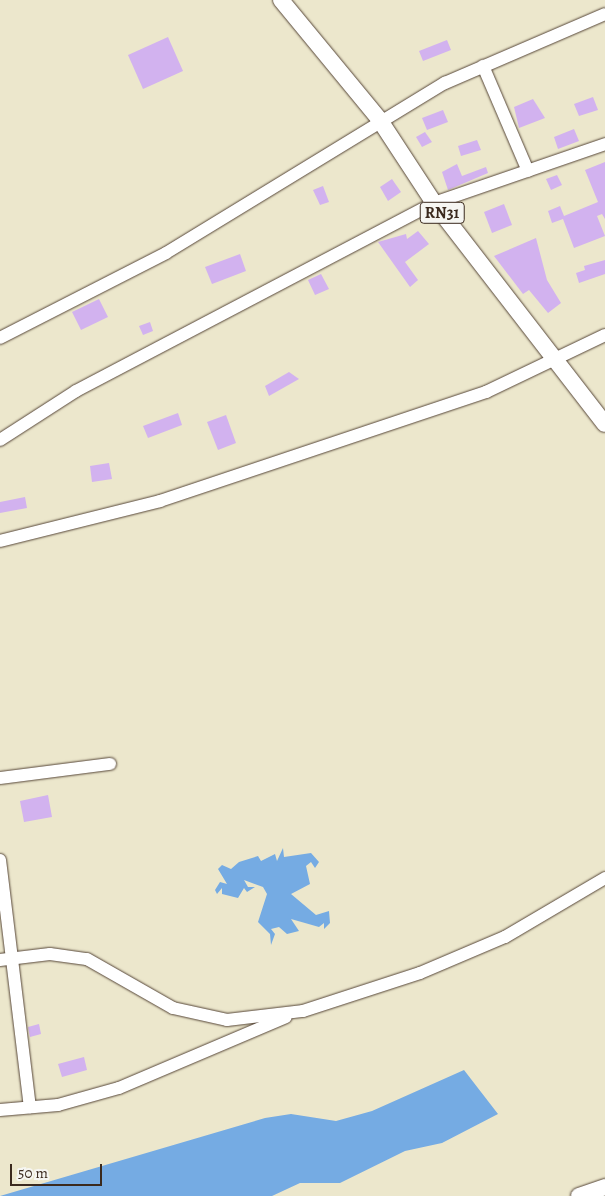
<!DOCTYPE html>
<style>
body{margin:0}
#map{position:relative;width:605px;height:1196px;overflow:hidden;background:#ece7cc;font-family:Alegreya,serif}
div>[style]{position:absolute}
.water>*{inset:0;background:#75abe3}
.building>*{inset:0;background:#d2b2ef}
.roads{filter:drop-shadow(0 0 1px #564638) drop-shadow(0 0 1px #564638)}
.minor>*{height:12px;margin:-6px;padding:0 6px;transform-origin:6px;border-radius:6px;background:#fff}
.major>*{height:16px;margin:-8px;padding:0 8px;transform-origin:8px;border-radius:8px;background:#fff}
span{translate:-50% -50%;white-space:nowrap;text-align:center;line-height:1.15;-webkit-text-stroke:4px #f6f6f2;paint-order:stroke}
.shield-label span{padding:1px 4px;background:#f6f6f2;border:1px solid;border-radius:4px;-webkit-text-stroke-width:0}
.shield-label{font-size:16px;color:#3b2a1e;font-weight:700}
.scale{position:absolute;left:10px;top:1164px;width:92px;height:22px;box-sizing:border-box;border:2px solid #3b2a1e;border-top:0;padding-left:6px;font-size:15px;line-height:18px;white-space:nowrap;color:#3b2a1e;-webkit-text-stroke:4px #f6f6f2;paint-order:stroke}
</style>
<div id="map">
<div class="water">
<i style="clip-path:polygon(283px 848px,284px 857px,311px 853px,319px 862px,315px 868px,311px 862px,306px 866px,310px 884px,291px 894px,316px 915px,329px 911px,330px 923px,324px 929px,324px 923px,319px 927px,291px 919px,299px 931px,287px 934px,279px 927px,271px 929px,275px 934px,271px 945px,270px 934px,258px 922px,267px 894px,263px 887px,244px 880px,248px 887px,255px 887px,247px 892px,244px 888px,238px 898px,222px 894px,222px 888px,217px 894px,215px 890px,220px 882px,227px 884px,218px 869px,222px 865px,231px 869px,239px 862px,258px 856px,261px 861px,275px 854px,277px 861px)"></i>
<i style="clip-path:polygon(464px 1070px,498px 1114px,442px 1143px,405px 1151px,340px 1183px,300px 1183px,272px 1196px,0 1196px,265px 1118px,291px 1114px,336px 1121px,372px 1111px)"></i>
</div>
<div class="building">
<i style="clip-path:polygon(168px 37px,183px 71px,143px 89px,128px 55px)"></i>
<i style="clip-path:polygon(447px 40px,451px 50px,423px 61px,419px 51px)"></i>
<i style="clip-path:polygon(593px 97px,598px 110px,579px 116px,574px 104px)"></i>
<i style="clip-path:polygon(533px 99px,545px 118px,519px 128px,514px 107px)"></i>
<i style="clip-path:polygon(443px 110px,448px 122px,427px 130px,422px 118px)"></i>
<i style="clip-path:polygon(574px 129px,579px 141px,558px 149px,554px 137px)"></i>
<i style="clip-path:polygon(425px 132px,432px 142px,422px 147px,416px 137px)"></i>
<i style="clip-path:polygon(477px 140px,481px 150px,461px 156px,458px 146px)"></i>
<i style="clip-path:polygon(605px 162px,605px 219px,602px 214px,597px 216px,605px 236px,574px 248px,563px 219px,552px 223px,548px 211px,560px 206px,564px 216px,598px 202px,585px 170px)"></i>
<i style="clip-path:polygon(457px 164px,462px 176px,486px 167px,488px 173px,448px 190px,442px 172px)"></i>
<i style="clip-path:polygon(557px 175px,562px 185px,551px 190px,546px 179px)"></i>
<i style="clip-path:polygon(392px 179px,401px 192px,388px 201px,380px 187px)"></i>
<i style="clip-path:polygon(323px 186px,329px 202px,320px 205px,313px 190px)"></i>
<i style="clip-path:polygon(504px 204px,512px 225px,492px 233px,484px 212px)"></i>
<i style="clip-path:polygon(418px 231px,429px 244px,405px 262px,418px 280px,410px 287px,378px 242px,406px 234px,407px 239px)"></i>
<i style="clip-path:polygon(536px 238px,547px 280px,561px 303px,548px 313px,529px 290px,523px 294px,494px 256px)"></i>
<i style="clip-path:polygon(240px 254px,246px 271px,212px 284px,205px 267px)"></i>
<i style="clip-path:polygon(605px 260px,605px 274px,579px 283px,576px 273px,585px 270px,584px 266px)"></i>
<i style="clip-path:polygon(321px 274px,329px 289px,315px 295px,308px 280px)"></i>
<i style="clip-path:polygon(99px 299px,108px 317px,81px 330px,72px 312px)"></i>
<i style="clip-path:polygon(150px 322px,153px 331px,143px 335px,139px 326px)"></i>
<i style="clip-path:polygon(289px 372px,299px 379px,269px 396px,265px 386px)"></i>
<i style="clip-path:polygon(178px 413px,182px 425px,148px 438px,143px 426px)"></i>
<i style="clip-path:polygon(226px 415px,236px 443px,218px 450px,207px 422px)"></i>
<i style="clip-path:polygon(109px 463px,112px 479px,92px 482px,90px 466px)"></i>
<i style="clip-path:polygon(25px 497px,27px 508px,0 513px,0 502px)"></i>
<i style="clip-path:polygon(48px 795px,52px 817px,24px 822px,20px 801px)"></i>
<i style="clip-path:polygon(39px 1024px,41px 1034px,30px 1037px,28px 1027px)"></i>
<i style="clip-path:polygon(84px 1057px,87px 1070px,62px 1077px,58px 1064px)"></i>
</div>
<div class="roads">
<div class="minor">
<i style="left:483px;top:66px;width:114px;rotate:66.8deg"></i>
<i style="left:0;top:338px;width:186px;rotate:-27.1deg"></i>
<i style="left:166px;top:253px;width:327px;rotate:-31.4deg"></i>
<i style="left:445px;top:83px;width:174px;rotate:-23.3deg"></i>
<i style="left:0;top:440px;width:90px;rotate:-32.8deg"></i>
<i style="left:76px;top:391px;width:404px;rotate:-27.7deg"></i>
<i style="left:434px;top:203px;width:181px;rotate:-19deg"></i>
<i style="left:0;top:541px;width:165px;rotate:-14deg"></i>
<i style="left:160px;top:501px;width:344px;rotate:-18.5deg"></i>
<i style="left:486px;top:392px;width:132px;rotate:-25.6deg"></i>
<i style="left:0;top:778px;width:111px;rotate:-7.3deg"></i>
<i style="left:0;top:860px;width:249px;rotate:83.1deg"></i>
<i style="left:0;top:960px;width:50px;rotate:-6.8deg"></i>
<i style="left:50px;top:954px;width:37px;rotate:8deg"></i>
<i style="left:87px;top:959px;width:99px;rotate:29.7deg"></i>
<i style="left:173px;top:1008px;width:55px;rotate:12.5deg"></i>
<i style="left:227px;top:1020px;width:77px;rotate:-6.8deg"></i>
<i style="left:303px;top:1011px;width:123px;rotate:-18deg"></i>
<i style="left:420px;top:973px;width:92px;rotate:-23deg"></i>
<i style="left:505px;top:937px;width:116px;rotate:-30.5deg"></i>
<i style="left:0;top:1110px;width:58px;rotate:-4.9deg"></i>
<i style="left:58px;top:1105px;width:63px;rotate:-15.6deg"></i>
<i style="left:119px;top:1088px;width:181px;rotate:-23deg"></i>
</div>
<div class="major">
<i style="left:281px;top:0;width:154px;rotate:50.5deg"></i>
<i style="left:379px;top:119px;width:100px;rotate:56.8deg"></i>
<i style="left:434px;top:203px;width:279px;rotate:52.3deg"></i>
<i style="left:579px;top:1196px;width:28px;rotate:-19deg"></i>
</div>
</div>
<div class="shield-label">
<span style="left:442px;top:213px">RN31</span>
</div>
<div class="scale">50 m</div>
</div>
